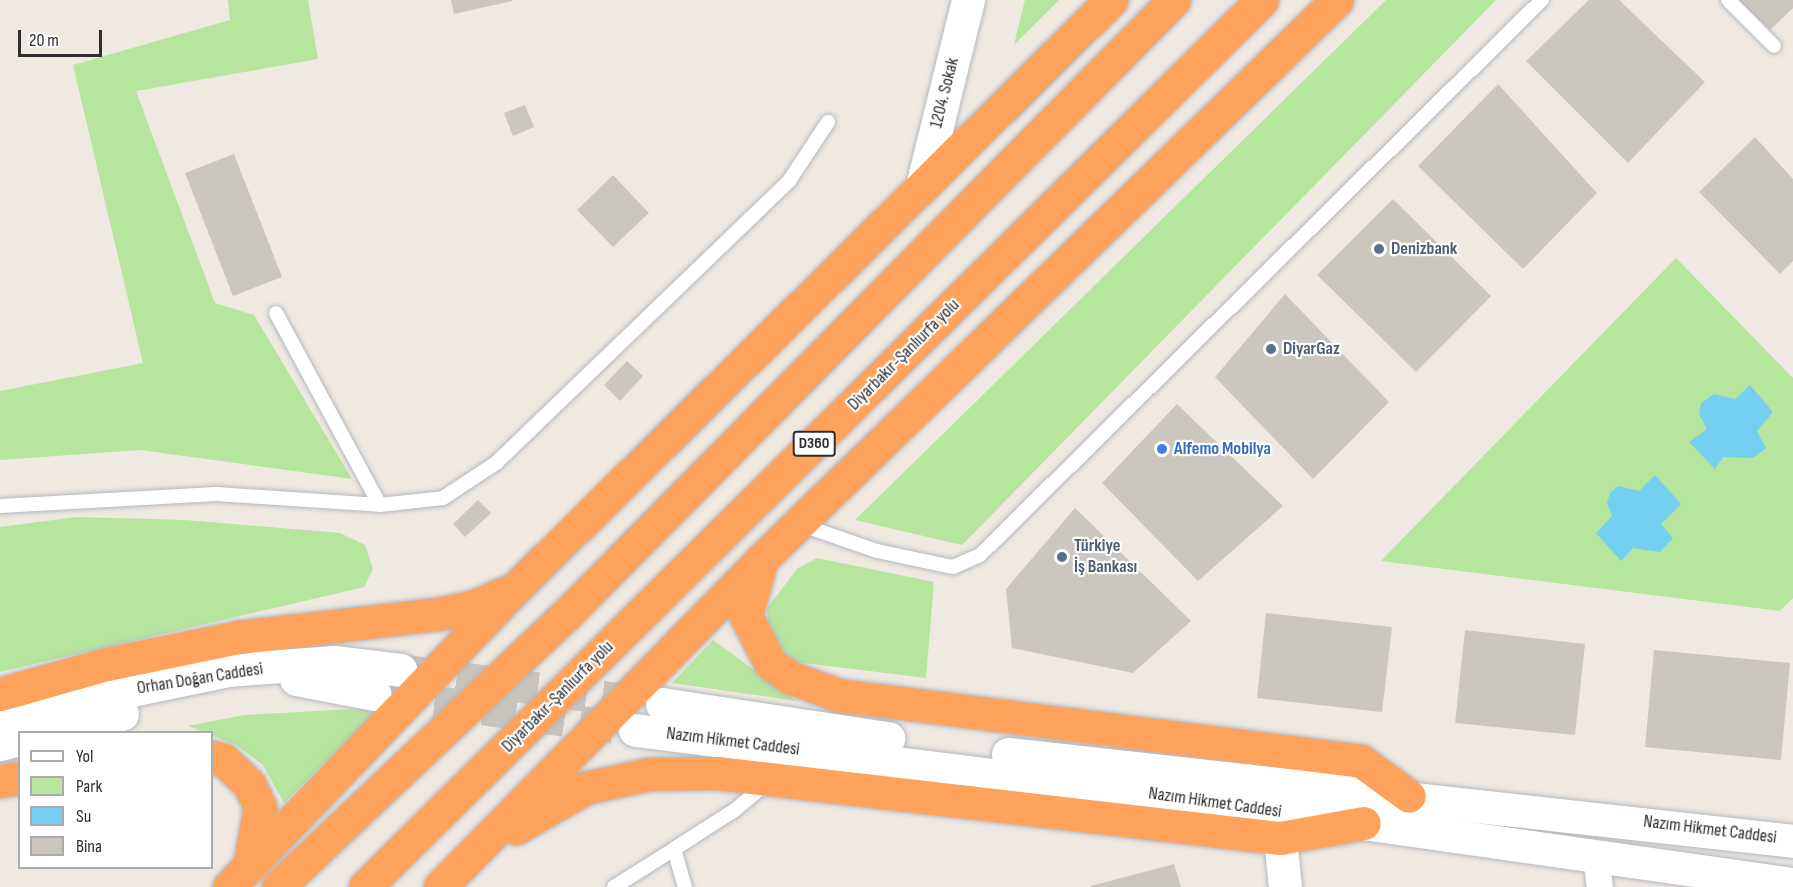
<!DOCTYPE html>
<meta charset="utf-8">
<style>
body{margin:0}
#map{position:relative;width:1793px;height:887px;overflow:hidden;background:#efe9e1;font-family:"Sofia Sans Condensed",sans-serif}
div>[style]{position:absolute}
.green>*{inset:0;background:#b6e59e}
.water>*{inset:0;background:#75cff0}
.building>*{inset:0;background:#cbc7bf}
.secondary-tunnel>*{height:33px;margin-top:-16.5px;transform-origin:0;background:repeating-linear-gradient(90deg,#c8c4bd 0 33px,transparent 0 49px)}
.roads{filter:drop-shadow(0 0 2px #b4b7c1) drop-shadow(0 0 2px #b4b7c1)}
.lane>*{height:14px;margin:-7px;padding:0 7px;transform-origin:7px;border-radius:7px;background:#fff}
.street>*{height:26px;margin:-13px;padding:0 13px;transform-origin:13px;border-radius:13px;background:#fff}
.secondary>*{height:33px;margin:-16.5px;padding:0 16.5px;transform-origin:16.5px;border-radius:16.5px;background:#fff}
.highway>*{height:33px;margin:-16.5px;padding:0 16.5px;transform-origin:16.5px;border-radius:16.5px;background:#ffa35c}
.dots>*{width:16px;height:16px;translate:-50% -50%;box-sizing:border-box;border:3px solid #fff;border-radius:50%}
span{translate:-50% -50%;white-space:nowrap;text-align:center;line-height:1.15;-webkit-text-stroke:4.5px #fff;paint-order:stroke}
.shield-label span{padding:2px 4px;background:#fff;border:2px solid;border-radius:4px;-webkit-text-stroke-width:0}
.shield-label{font-size:16px;color:#2e2e2e;font-weight:700}
.street-label{font-size:18px;color:#2e2e2e}
.service-label{font-size:18px;color:#4e5e75;font-weight:700}
.left{translate:0 -50%;text-align:left}
.shop-label{font-size:18px;color:#366cbe;font-weight:700}
.legend{position:absolute;left:18px;top:731px;width:195px;height:138px;box-sizing:border-box;background:#fff;border:2px solid #ababab;margin:0;padding:8px 10px;list-style:none;font-size:18px;color:#2e2e2e}
.legend li{display:flex;align-items:center;gap:12px;height:30px}
.legend b{width:30px;border:2px solid #ababab}
.scale{position:absolute;left:18px;top:30px;width:84px;height:27px;box-sizing:border-box;border:3px solid #2e2e2e;border-top:0;padding-left:8px;font-size:18px;line-height:21px;white-space:nowrap;color:#2e2e2e;-webkit-text-stroke:4px #fff;paint-order:stroke}
</style>
<div id="map">
<div class="green">
<i style="clip-path:polygon(228px 0,308px 0,318px 59px,136px 91px,215px 303px,254px 315px,352px 479px,140px 450px,0 460px,0 391px,143px 363px,73px 65px,230px 20px)"></i>
<i style="clip-path:polygon(1025px 0,1059px 0,1014px 45px)"></i>
<i style="clip-path:polygon(1386px 0,1496px 0,962px 545px,855px 520px)"></i>
<i style="clip-path:polygon(1676px 258px,1793px 378px,1793px 598px,1780px 611px,1381px 561px)"></i>
<i style="clip-path:polygon(77px 517px,185px 520px,340px 533px,365px 545px,373px 569px,364px 587px,0 672px,0 527px)"></i>
<i style="clip-path:polygon(817px 558px,934px 582px,926px 678px,788px 661px,768px 624px,767px 608px,798px 568px)"></i>
<i style="clip-path:polygon(713px 640px,797px 701px,672px 683px)"></i>
<i style="clip-path:polygon(352px 709px,376px 712px,284px 803px,263px 765px,236px 745px,188px 726px,244px 715px)"></i>
</div>
<div class="water">
<i style="clip-path:polygon(1750px 385px,1773px 412px,1757px 431px,1766px 448px,1753px 458px,1723px 457px,1715px 469px,1689px 442px,1707px 429px,1699px 414px,1701px 403px,1714px 394px,1735px 399px)"></i>
<i style="clip-path:polygon(1655px 475px,1681px 504px,1661px 524px,1673px 538px,1660px 552px,1633px 548px,1621px 561px,1596px 533px,1612px 516px,1607px 503px,1610px 493px,1618px 486px,1639px 491px)"></i>
</div>
<div class="building">
<i style="clip-path:polygon(451px 0,512px 0,512px 1px,454px 14px)"></i>
<i style="clip-path:polygon(1589px 0,1619px 0,1705px 82px,1628px 163px,1526px 61px)"></i>
<i style="clip-path:polygon(1739px 0,1793px 0,1793px 8px,1770px 30px)"></i>
<i style="clip-path:polygon(1498px 84px,1597px 193px,1523px 269px,1418px 166px)"></i>
<i style="clip-path:polygon(525px 105px,534px 127px,513px 136px,504px 113px)"></i>
<i style="clip-path:polygon(1755px 137px,1793px 179px,1793px 261px,1780px 274px,1699px 192px)"></i>
<i style="clip-path:polygon(234px 154px,282px 277px,233px 296px,185px 173px)"></i>
<i style="clip-path:polygon(613px 175px,649px 213px,613px 247px,577px 210px)"></i>
<i style="clip-path:polygon(1393px 199px,1491px 296px,1416px 372px,1317px 275px)"></i>
<i style="clip-path:polygon(1285px 294px,1389px 402px,1313px 479px,1215px 377px)"></i>
<i style="clip-path:polygon(627px 361px,643px 376px,620px 401px,604px 385px)"></i>
<i style="clip-path:polygon(1177px 404px,1283px 506px,1198px 581px,1102px 483px)"></i>
<i style="clip-path:polygon(478px 500px,491px 513px,465px 537px,453px 524px)"></i>
<i style="clip-path:polygon(1075px 508px,1191px 621px,1133px 673px,1012px 648px,1006px 589px)"></i>
<i style="clip-path:polygon(1266px 613px,1392px 627px,1382px 712px,1257px 698px)"></i>
<i style="clip-path:polygon(1465px 630px,1585px 644px,1575px 735px,1455px 723px)"></i>
<i style="clip-path:polygon(1654px 650px,1790px 663px,1781px 760px,1645px 747px)"></i>
<i style="clip-path:polygon(1174px 864px,1181px 887px,1091px 887px,1091px 886px)"></i>
</div>
<div class="secondary-tunnel">
<i style="left:408px;top:671px;width:243px;rotate:7.6deg"></i>
<i style="left:386px;top:695px;width:239px;rotate:7.9deg"></i>
</div>
<div class="roads">
<div class="lane">
<i style="left:1728px;top:0;width:65px;rotate:45deg"></i>
<i style="left:276px;top:313px;width:218px;rotate:61.6deg"></i>
<i style="left:0;top:506px;width:216px;rotate:-3.2deg"></i>
<i style="left:216px;top:494px;width:164px;rotate:3.8deg"></i>
<i style="left:380px;top:505px;width:63px;rotate:-6.3deg"></i>
<i style="left:443px;top:498px;width:64px;rotate:-33.4deg"></i>
<i style="left:496px;top:463px;width:407px;rotate:-43.9deg"></i>
<i style="left:789px;top:181px;width:71px;rotate:-56.5deg"></i>
<i style="left:799px;top:524px;width:83px;rotate:19.1deg"></i>
<i style="left:877px;top:551px;width:78px;rotate:11.9deg"></i>
<i style="left:953px;top:567px;width:30px;rotate:-24deg"></i>
<i style="left:980px;top:555px;width:790px;rotate:-44.64deg"></i>
<i style="left:674px;top:849px;width:72px;rotate:-32.6deg"></i>
<i style="left:735px;top:810px;width:43px;rotate:-40.3deg"></i>
<i style="left:614px;top:887px;width:71px;rotate:-32.3deg"></i>
<i style="left:674px;top:849px;width:40px;rotate:74deg"></i>
</div>
<div class="street">
<i style="left:1596px;top:856px;width:31px;rotate:83deg"></i>
</div>
<div class="secondary">
<i style="left:922px;top:186px;width:192px;rotate:-76.1deg"></i>
<i style="left:296px;top:679px;width:80px;rotate:10.8deg"></i>
<i style="left:662px;top:704px;width:229px;rotate:8.6deg"></i>
<i style="left:0;top:717px;width:233px;rotate:-11.6deg"></i>
<i style="left:228px;top:670px;width:106px;rotate:-4.3deg"></i>
<i style="left:334px;top:662px;width:67px;rotate:6.8deg"></i>
<i style="left:635px;top:730px;width:648px;rotate:7.18deg"></i>
<i style="left:1278px;top:811px;width:520px;rotate:8.07deg"></i>
<i style="left:45px;top:732px;width:79px;rotate:-13.2deg"></i>
<i style="left:0;top:744px;width:21px;rotate:-14deg"></i>
<i style="left:1008px;top:754px;width:790px;rotate:6.32deg"></i>
<i style="left:1280px;top:838px;width:49px;rotate:84.2deg"></i>
</div>
<div class="highway">
<i style="left:761px;top:561px;width:57px;rotate:105.3deg"></i>
<i style="left:746px;top:616px;width:53px;rotate:62.9deg"></i>
<i style="left:770px;top:663px;width:24px;rotate:36deg"></i>
<i style="left:789px;top:677px;width:52px;rotate:20.2deg"></i>
<i style="left:838px;top:695px;width:527px;rotate:7.19deg"></i>
<i style="left:1361px;top:761px;width:59px;rotate:36.1deg"></i>
<i style="left:0;top:694px;width:111px;rotate:-15.7deg"></i>
<i style="left:107px;top:664px;width:135px;rotate:-11.6deg"></i>
<i style="left:239px;top:637px;width:201px;rotate:-6.6deg"></i>
<i style="left:439px;top:614px;width:35px;rotate:-12deg"></i>
<i style="left:473px;top:607px;width:36px;rotate:-24deg"></i>
<i style="left:212px;top:757px;width:12px;rotate:14deg"></i>
<i style="left:224px;top:760px;width:35px;rotate:44deg"></i>
<i style="left:249px;top:784px;width:25px;rotate:64deg"></i>
<i style="left:260px;top:807px;width:61px;rotate:100.4deg"></i>
<i style="left:0;top:781px;width:20px;rotate:-9deg"></i>
<i style="left:516px;top:828px;width:80px;rotate:-30.1deg"></i>
<i style="left:585px;top:788px;width:66px;rotate:-12.3deg"></i>
<i style="left:649px;top:774px;width:68px;rotate:-0.8deg"></i>
<i style="left:717px;top:773px;width:567px;rotate:6.59deg"></i>
<i style="left:1280px;top:838px;width:85px;rotate:-10.1deg"></i>
<i style="left:229px;top:887px;width:417px;rotate:-46.2deg"></i>
<i style="left:518px;top:586px;width:834px;rotate:-44.66deg"></i>
<i style="left:278px;top:887px;width:395px;rotate:-43.4deg"></i>
<i style="left:565px;top:616px;width:866px;rotate:-45.33deg"></i>
<i style="left:365px;top:887px;width:1261px;rotate:-44.68deg"></i>
<i style="left:440px;top:887px;width:458px;rotate:-45.5deg"></i>
<i style="left:761px;top:560px;width:803px;rotate:-44.19deg"></i>
</div>
</div>
<div class="dots">
<i style="left:1379px;top:249px;background:#5c6f8a"></i>
<i style="left:1271px;top:349px;background:#5c6f8a"></i>
<i style="left:1162px;top:449px;background:#3f7fe0"></i>
<i style="left:1062px;top:557px;background:#5c6f8a"></i>
</div>
<div class="shield-label">
<span style="left:814px;top:444px">D360</span>
</div>
<div class="street-label">
<span style="left:945px;top:93px;rotate:-76deg">1204. Sokak</span>
<span style="left:904px;top:355px;rotate:-45deg">Diyarbakır-Şanlıurfa yolu</span>
<span style="left:200px;top:679px;rotate:-9deg">Orhan Doğan Caddesi</span>
<span style="left:558px;top:697px;rotate:-45deg">Diyarbakır-Şanlıurfa yolu</span>
<span style="left:733px;top:742px;rotate:7deg">Nazım Hikmet Caddesi</span>
<span style="left:1215px;top:803px;rotate:8deg">Nazım Hikmet Caddesi</span>
<span style="left:1710px;top:830px;rotate:7deg">Nazım Hikmet Caddesi</span>
</div>
<div class="service-label">
<span class="left" style="left:1391px;top:249px">Denizbank</span>
<span class="left" style="left:1283px;top:349px">DiyarGaz</span>
<span class="left" style="left:1074px;top:557px">Türkiye<br>İş Bankası</span>
</div>
<div class="shop-label">
<span class="left" style="left:1174px;top:449px">Alfemo Mobilya</span>
</div>
<ul class="legend">
<li><b style="height:8px;background:#fff"></b>Yol</li>
<li><b style="height:16px;background:#b6e59e"></b>Park</li>
<li><b style="height:16px;background:#75cff0"></b>Su</li>
<li><b style="height:16px;background:#cbc7bf"></b>Bina</li>
</ul>
<div class="scale">20 m</div>
</div>
